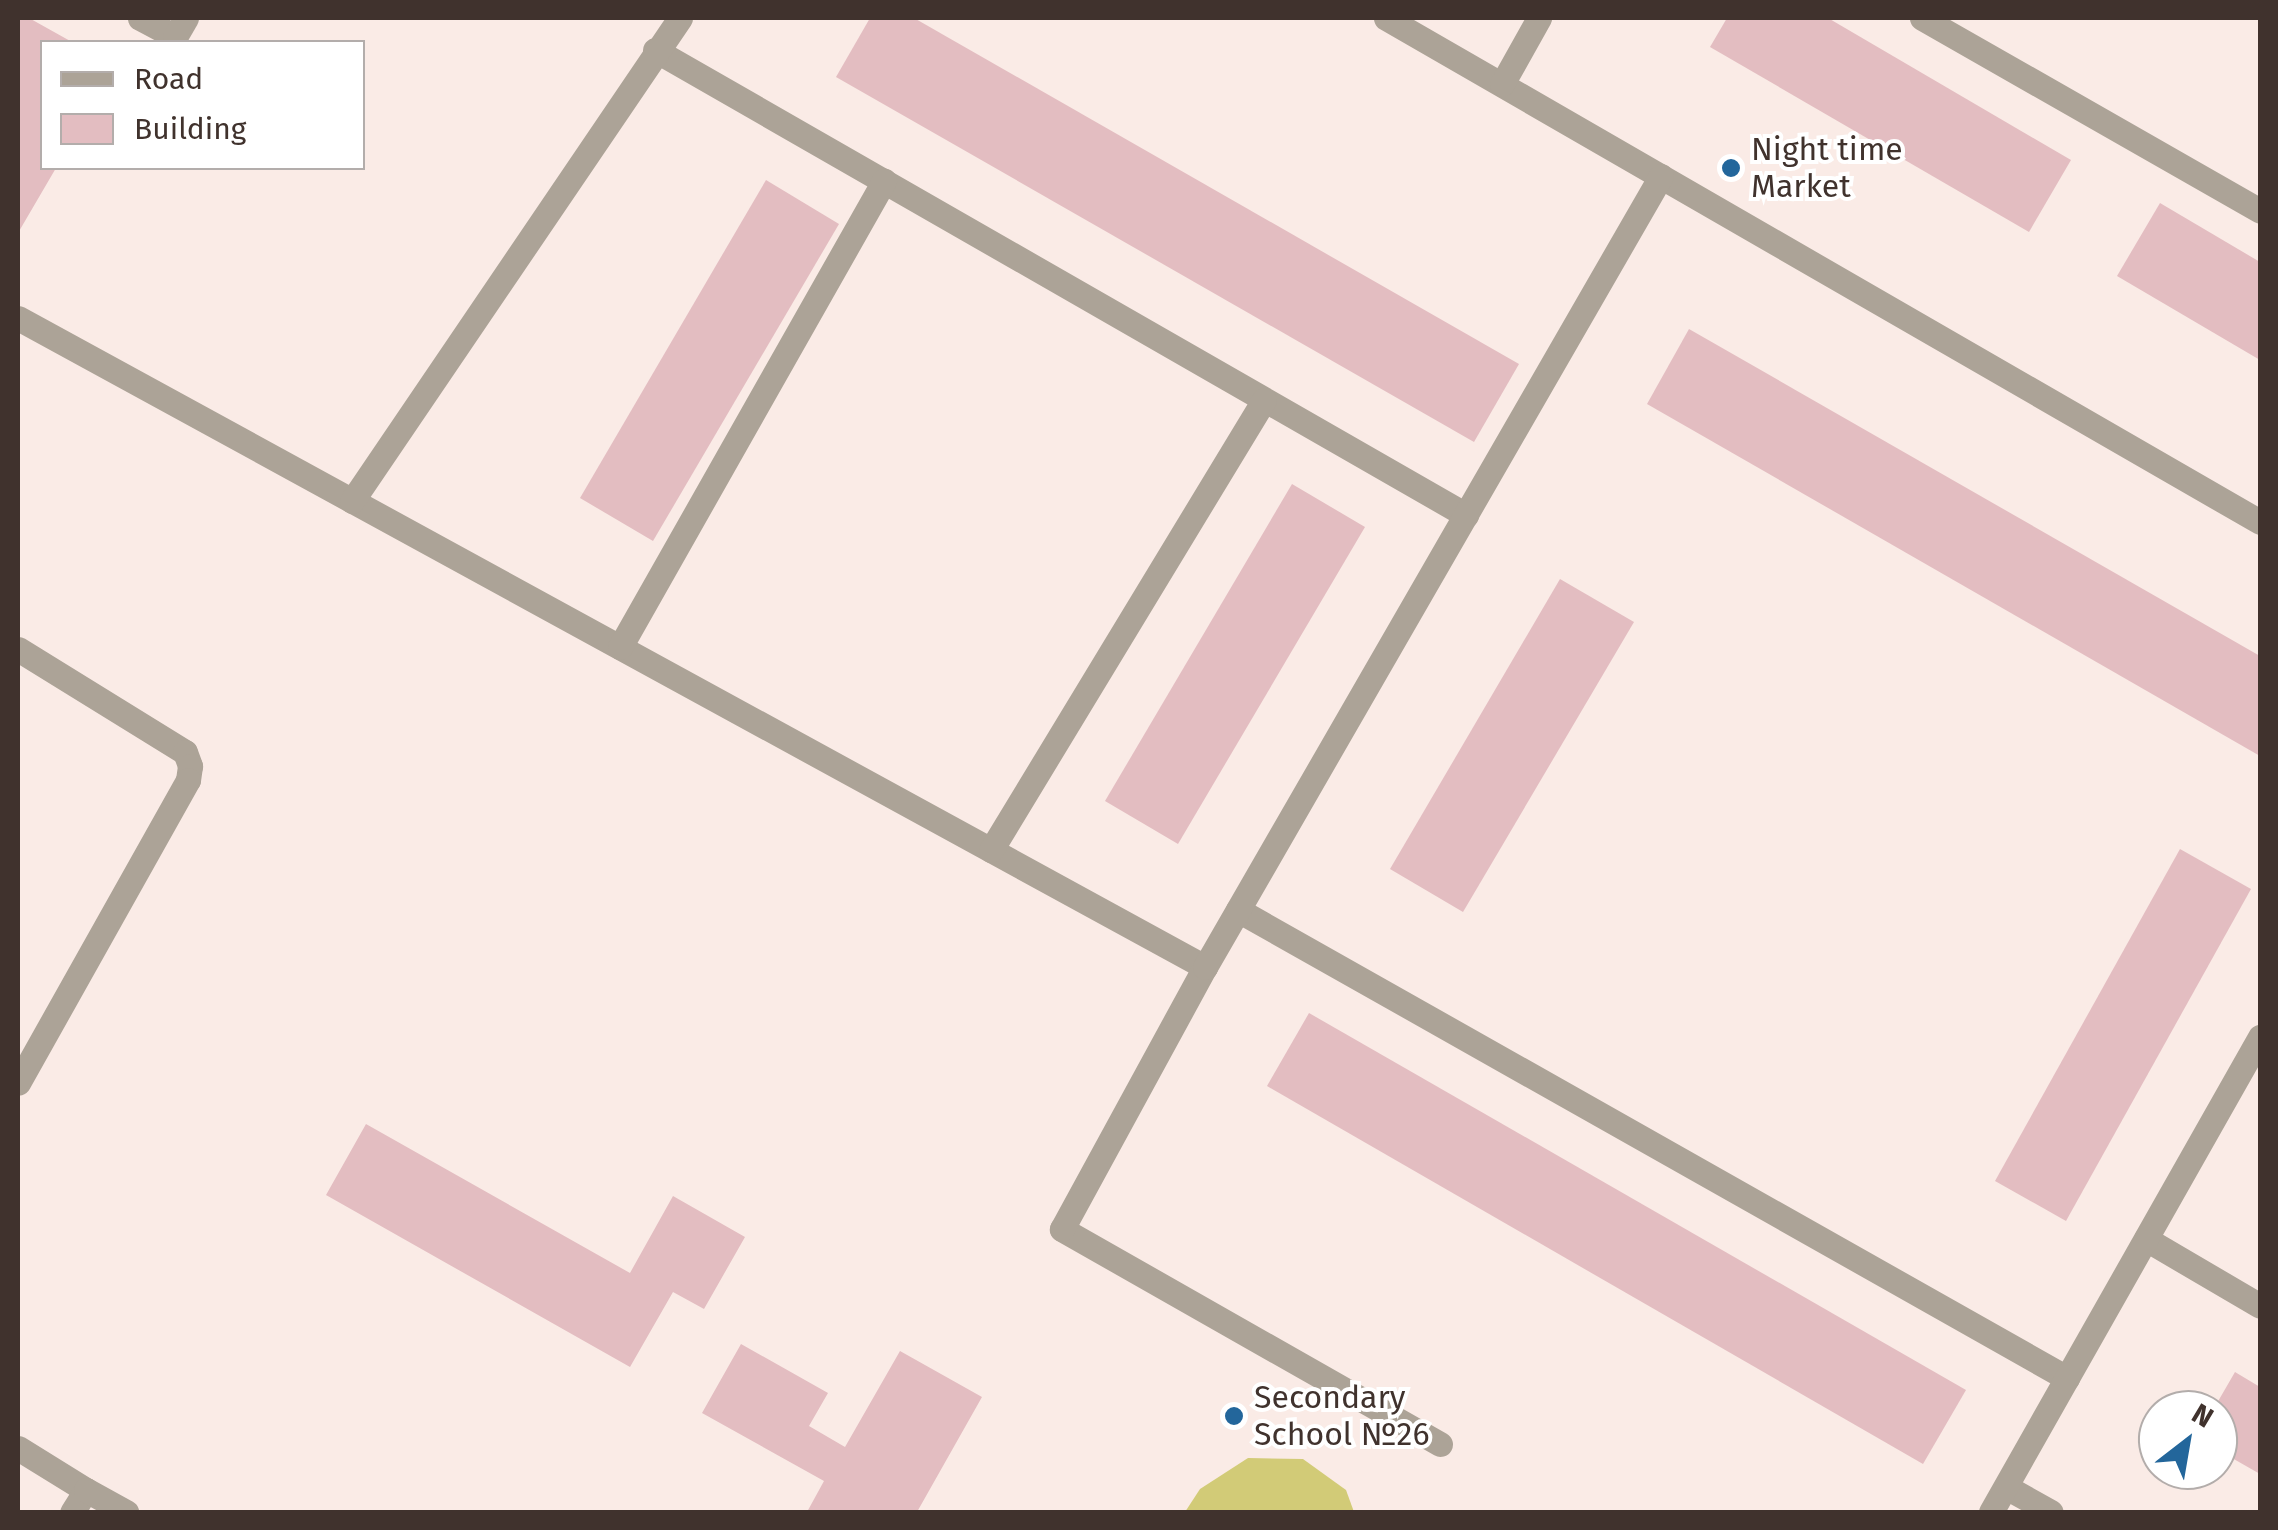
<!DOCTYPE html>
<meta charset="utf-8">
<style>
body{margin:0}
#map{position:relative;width:2278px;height:1530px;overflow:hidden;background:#faebe6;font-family:"Fira Sans",sans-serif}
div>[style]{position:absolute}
.green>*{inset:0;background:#d2cb77}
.building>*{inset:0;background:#e3bdc1}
.street>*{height:25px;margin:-12.5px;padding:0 12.5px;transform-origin:12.5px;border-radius:12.5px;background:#aca397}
.dots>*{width:28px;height:28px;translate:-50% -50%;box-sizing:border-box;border:5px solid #fff;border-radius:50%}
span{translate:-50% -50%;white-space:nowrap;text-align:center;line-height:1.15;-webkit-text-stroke:8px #fff;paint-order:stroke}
.poi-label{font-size:32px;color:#40322d}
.left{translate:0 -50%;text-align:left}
.frame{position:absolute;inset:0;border:20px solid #40322d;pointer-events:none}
.legend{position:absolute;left:40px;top:40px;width:325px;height:130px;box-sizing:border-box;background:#fff;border:2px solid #b3adab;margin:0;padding:12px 18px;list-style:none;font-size:30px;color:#40322d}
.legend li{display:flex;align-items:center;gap:20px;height:50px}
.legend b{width:50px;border:2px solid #b3adab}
.north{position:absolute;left:2138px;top:1390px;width:100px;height:100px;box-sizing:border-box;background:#fff;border:2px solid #b3adab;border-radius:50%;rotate:31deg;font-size:28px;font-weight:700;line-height:40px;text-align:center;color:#40322d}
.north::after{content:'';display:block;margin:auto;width:35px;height:45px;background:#23669b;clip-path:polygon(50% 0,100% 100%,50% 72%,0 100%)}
</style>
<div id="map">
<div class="green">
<i style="clip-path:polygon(1248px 1458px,1303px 1459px,1346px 1490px,1354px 1512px,1185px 1512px,1200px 1489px)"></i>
</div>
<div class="building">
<i style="clip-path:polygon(18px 18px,29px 18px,72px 42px,42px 42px,42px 168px,56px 168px,18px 233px)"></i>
<i style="clip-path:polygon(870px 18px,914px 18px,1519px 364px,1474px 442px,836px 77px)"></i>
<i style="clip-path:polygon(1727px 18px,1828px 18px,2071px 160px,2029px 232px,1710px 47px)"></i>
<i style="clip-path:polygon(766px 180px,839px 224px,653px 541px,580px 498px)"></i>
<i style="clip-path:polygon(2160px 203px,2260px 262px,2260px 360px,2117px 276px)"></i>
<i style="clip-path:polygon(1689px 329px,2260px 656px,2260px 756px,1647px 404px)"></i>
<i style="clip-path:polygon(1292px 484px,1365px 527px,1178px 844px,1105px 801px)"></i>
<i style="clip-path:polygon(1560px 579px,1634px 622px,1463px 912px,1390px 869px)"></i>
<i style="clip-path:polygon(2180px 849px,2251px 889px,2066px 1221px,1995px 1181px)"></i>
<i style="clip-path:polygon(1309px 1013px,1966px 1390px,1923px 1464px,1267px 1086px)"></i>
<i style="clip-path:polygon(366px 1124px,630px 1273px,673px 1196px,745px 1237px,704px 1309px,673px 1292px,630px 1367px,326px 1195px)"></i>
<i style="clip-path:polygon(741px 1344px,828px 1393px,809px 1426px,845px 1447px,900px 1351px,982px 1397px,917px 1512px,807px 1512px,824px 1481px,702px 1413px)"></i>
<i style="clip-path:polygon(2235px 1372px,2260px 1387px,2260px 1474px,2218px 1450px,2218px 1410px,2213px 1410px)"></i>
</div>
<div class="street">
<i style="left:140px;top:18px;width:40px;rotate:28deg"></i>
<i style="left:175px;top:37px;width:22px;rotate:-60deg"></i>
<i style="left:1386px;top:18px;width:1009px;rotate:29.97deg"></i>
<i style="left:1922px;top:18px;width:389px;rotate:29.7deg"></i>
<i style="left:655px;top:50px;width:935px;rotate:29.83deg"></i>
<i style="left:1502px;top:84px;width:76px;rotate:-60.7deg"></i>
<i style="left:18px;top:318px;width:1353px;rotate:28.67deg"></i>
<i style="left:352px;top:501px;width:584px;rotate:-55.82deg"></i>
<i style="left:620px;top:647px;width:536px;rotate:-60.47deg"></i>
<i style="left:18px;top:649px;width:196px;rotate:31.7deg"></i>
<i style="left:185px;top:752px;width:15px;rotate:70deg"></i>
<i style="left:190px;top:766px;width:14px;rotate:98deg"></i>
<i style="left:188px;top:780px;width:347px;rotate:119.3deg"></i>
<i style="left:991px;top:850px;width:526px;rotate:-58.76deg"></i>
<i style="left:1238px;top:910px;width:952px;rotate:29.45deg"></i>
<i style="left:2146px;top:1239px;width:132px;rotate:30.4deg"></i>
<i style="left:1440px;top:1444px;width:435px;rotate:-150.4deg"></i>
<i style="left:1062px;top:1229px;width:298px;rotate:-61.4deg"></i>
<i style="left:1205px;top:967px;width:913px;rotate:-60.04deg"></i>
<i style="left:18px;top:1448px;width:80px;rotate:31.7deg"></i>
<i style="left:86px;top:1490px;width:26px;rotate:122deg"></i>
<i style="left:2006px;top:1487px;width:51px;rotate:29.1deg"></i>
<i style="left:86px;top:1490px;width:46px;rotate:28.8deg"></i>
<i style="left:1991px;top:1512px;width:546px;rotate:-60.48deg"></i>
</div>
<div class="dots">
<i style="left:1731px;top:168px;background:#23669b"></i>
<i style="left:1234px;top:1416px;background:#23669b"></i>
</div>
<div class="poi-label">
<span class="left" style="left:1751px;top:168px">Night time<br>Market</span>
<span class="left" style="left:1254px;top:1416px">Secondary<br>School №26</span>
</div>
<div class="frame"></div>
<ul class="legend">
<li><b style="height:12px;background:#aca397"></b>Road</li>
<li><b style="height:28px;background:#e3bdc1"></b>Building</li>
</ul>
<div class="north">N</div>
</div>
